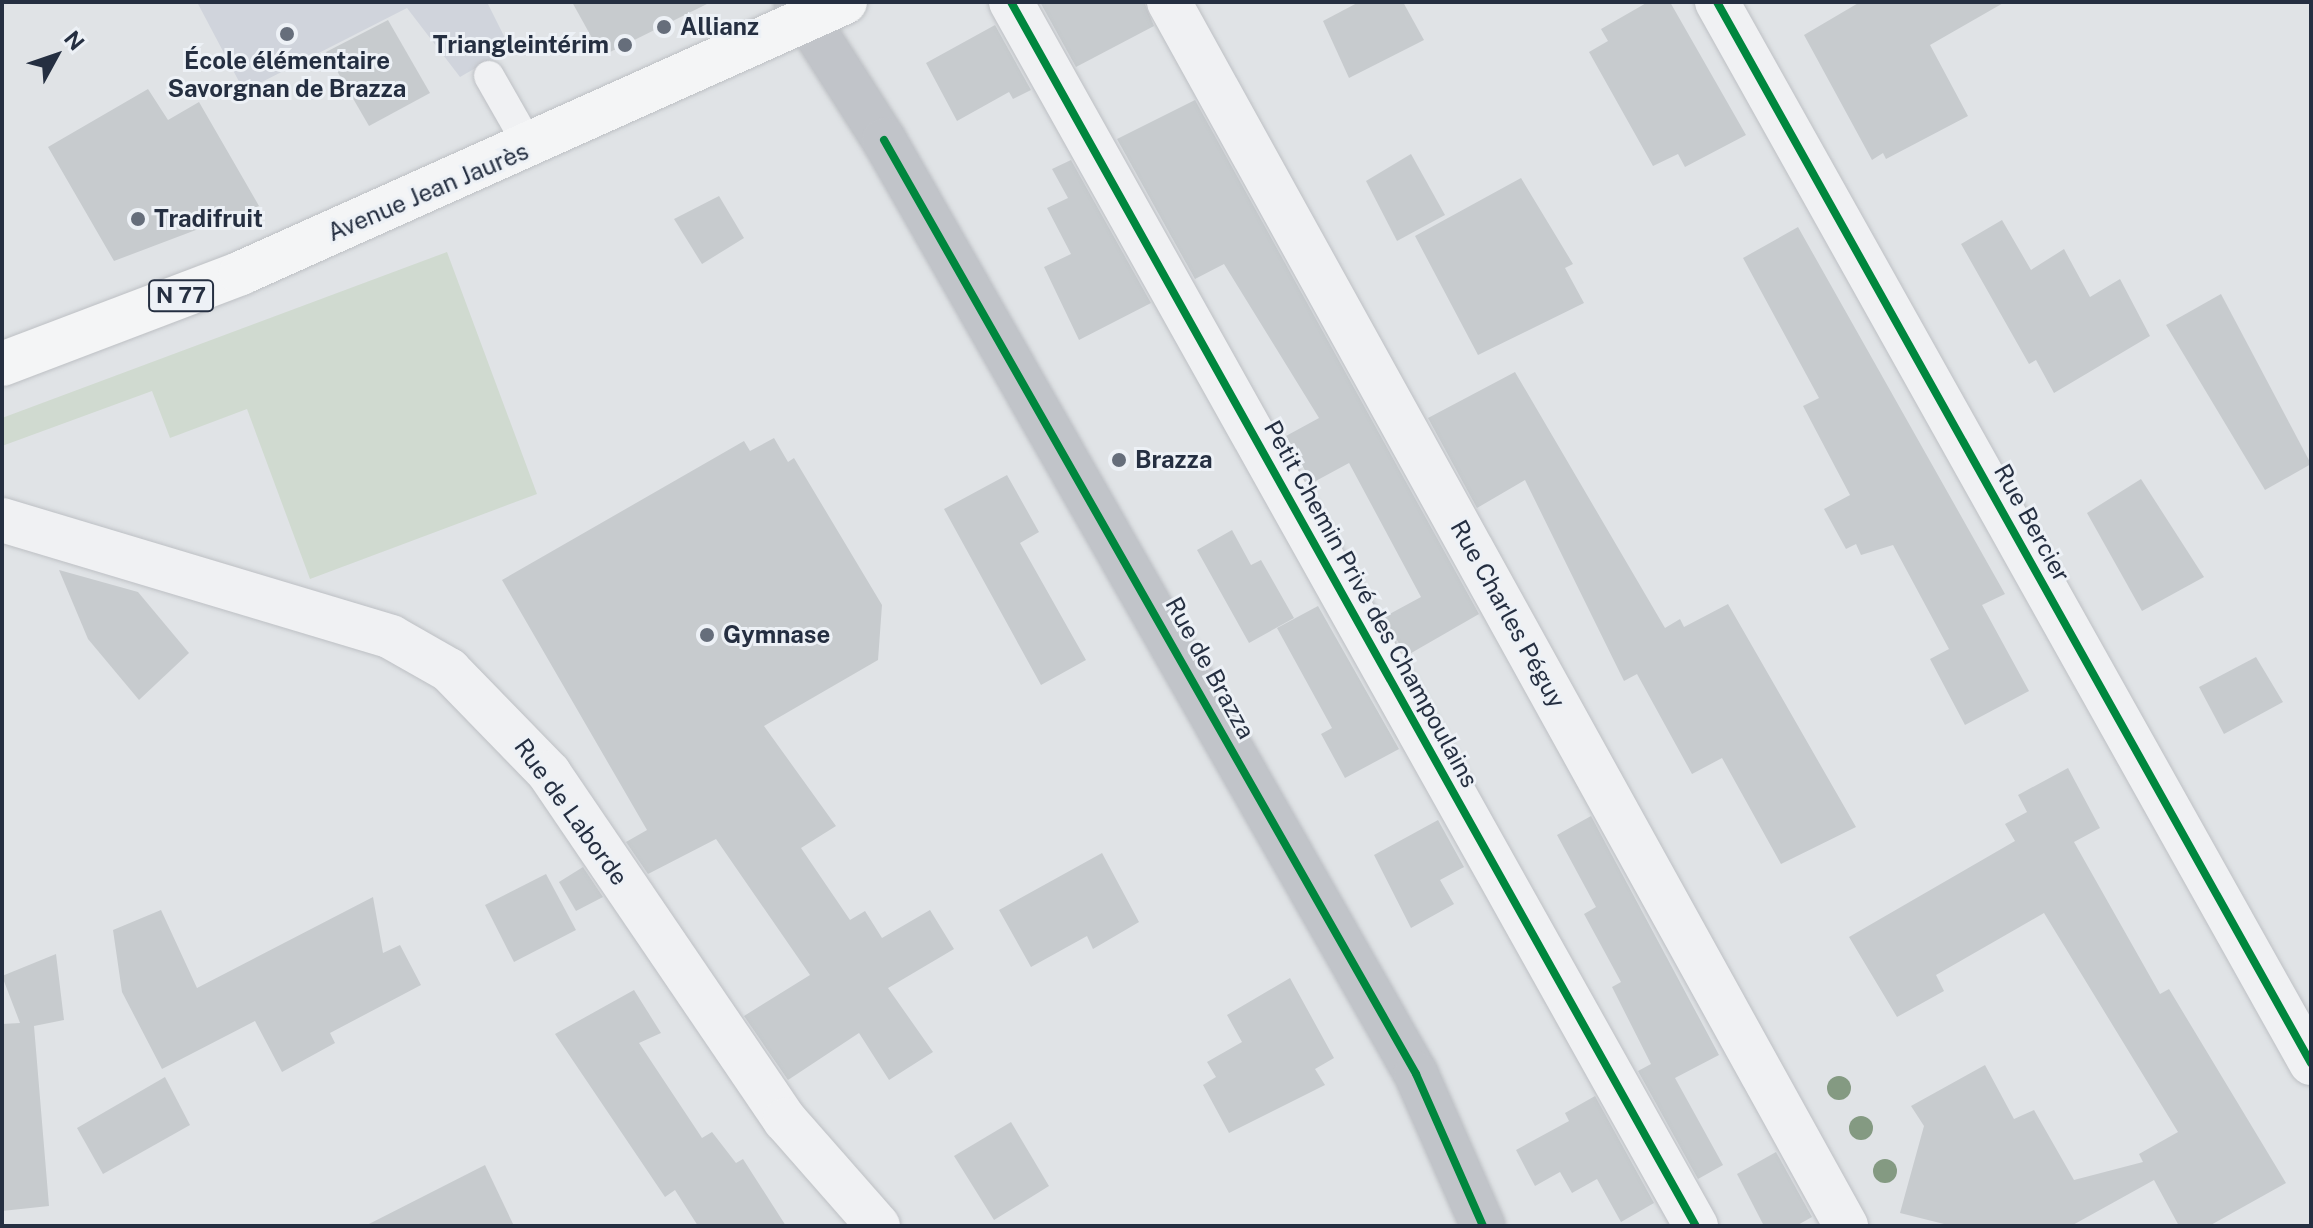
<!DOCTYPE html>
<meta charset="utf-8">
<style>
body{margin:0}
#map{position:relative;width:2313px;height:1228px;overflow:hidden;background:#e0e3e6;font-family:"Public Sans",sans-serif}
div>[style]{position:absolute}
.built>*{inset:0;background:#d0d4dc}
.green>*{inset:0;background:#d0dad0}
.building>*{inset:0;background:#c7cbce}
.roads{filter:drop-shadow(0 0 2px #bdc0c4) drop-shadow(0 0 2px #bdc0c4)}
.service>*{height:30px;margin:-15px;padding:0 15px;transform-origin:15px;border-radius:15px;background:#f0f1f3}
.minor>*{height:44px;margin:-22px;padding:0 22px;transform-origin:22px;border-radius:22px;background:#f0f1f3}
.secondary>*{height:44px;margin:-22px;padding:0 22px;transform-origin:22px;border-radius:22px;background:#c1c4c9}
.primary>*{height:44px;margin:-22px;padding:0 22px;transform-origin:22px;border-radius:22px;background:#f4f5f6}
.cycleway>*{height:8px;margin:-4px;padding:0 4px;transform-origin:4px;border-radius:4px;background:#00873e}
.trees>*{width:24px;height:24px;margin:-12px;border-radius:50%;background:#849a82}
.dots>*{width:22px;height:22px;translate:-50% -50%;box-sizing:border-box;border:4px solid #edf1f6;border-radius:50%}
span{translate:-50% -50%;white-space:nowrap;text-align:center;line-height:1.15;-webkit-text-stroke:6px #edf1f6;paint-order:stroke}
.shield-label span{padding:2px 6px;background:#edf1f6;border:2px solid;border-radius:6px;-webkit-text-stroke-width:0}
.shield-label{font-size:22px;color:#252f41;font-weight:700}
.poi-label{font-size:24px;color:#252f41;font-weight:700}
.left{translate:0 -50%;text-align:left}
.right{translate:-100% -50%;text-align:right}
.street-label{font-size:24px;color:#252f41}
.frame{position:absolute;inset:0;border:4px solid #252f41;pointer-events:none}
.north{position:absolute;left:16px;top:16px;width:80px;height:80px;-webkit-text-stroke:6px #edf1f6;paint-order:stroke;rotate:50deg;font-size:22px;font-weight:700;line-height:32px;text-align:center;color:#252f41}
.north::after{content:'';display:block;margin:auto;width:28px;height:36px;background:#252f41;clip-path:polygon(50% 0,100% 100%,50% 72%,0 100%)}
</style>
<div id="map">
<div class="built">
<i style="clip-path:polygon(197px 2px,487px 2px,510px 48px,460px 77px,407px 8px,244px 91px)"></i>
</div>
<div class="green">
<i style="clip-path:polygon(447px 252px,537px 494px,310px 579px,247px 409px,170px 438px,152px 391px,2px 446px,2px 418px)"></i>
</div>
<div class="building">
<i style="clip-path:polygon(572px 2px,711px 2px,602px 56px)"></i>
<i style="clip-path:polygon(1040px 2px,1144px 2px,1154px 26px,1076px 67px)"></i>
<i style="clip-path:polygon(1359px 2px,1403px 2px,1424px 40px,1349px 78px,1323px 21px)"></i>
<i style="clip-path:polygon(1648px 2px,1670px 2px,1746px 135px,1685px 167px,1678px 154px,1653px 166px,1589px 52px,1608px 41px,1601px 29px)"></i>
<i style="clip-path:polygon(1860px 2px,2005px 2px,1930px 45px,1968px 116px,1886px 159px,1883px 153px,1872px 160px,1804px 35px)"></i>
<i style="clip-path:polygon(388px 20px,430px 93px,369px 126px,326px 52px)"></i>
<i style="clip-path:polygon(995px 25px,1031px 90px,1013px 99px,1009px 92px,957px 121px,926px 63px)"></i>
<i style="clip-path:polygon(148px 89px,168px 120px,199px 102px,259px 206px,114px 261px,48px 147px)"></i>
<i style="clip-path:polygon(1195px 100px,1479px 614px,1406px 656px,1384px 617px,1421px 597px,1349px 463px,1312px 483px,1286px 436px,1319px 418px,1224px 264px,1195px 279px,1117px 139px)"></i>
<i style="clip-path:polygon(1411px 154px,1445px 215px,1397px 241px,1366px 181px)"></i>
<i style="clip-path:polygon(1071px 160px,1151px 303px,1079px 340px,1044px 267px,1071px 254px,1047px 208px,1068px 198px,1052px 169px)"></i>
<i style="clip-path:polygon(1521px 178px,1573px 264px,1565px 268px,1584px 303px,1478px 355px,1415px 236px)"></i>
<i style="clip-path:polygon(719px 196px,744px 238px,702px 264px,674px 219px)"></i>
<i style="clip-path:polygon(2002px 220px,2031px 270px,2064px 249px,2090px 297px,2120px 279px,2150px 336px,2054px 393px,2036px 360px,2029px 364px,1961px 244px)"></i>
<i style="clip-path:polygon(1798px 227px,2005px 594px,1982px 605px,2029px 691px,1965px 725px,1930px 659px,1949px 649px,1893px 545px,1861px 555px,1856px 544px,1846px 549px,1824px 509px,1850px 495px,1803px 406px,1819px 398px,1743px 258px)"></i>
<i style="clip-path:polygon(2221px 294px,2311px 464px,2265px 490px,2166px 325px)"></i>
<i style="clip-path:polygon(1515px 372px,1665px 628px,1680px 619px,1684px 627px,1728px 604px,1856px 827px,1781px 864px,1722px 758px,1692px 774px,1637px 674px,1624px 681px,1525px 480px,1477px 508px,1428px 418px)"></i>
<i style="clip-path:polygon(774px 438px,788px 462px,794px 458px,882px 605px,878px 660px,764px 726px,836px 826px,801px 848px,850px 920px,865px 911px,882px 938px,930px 910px,954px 949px,888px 988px,933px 1052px,889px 1080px,859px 1033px,788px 1080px,744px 1016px,810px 975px,716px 839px,648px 874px,626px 842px,647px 830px,502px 580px,744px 441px,750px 451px)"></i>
<i style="clip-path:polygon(1007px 475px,1039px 532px,1020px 543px,1086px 660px,1041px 685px,944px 509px)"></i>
<i style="clip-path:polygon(2141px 479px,2204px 577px,2142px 611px,2087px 513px)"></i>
<i style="clip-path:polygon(1232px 530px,1251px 565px,1261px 560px,1294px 618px,1249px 643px,1197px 550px)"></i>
<i style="clip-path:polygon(59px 570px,138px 592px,189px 653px,139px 700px,88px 639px)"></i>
<i style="clip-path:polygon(1318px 606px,1399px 749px,1345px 778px,1321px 734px,1332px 728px,1277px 628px)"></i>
<i style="clip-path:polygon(2256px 657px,2283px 702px,2224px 734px,2199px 687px)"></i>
<i style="clip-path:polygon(2068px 768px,2100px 828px,2074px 842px,2160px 994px,2169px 989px,2286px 1183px,2209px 1226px,2179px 1226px,2154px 1180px,2071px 1226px,1952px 1226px,1900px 1213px,1924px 1126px,1911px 1106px,1985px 1065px,2014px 1119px,2034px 1110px,2074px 1180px,2143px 1162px,2139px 1154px,2178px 1132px,2044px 913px,1936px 975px,1944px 991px,1897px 1017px,1849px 937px,2015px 841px,2005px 824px,2027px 812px,2018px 795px)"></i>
<i style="clip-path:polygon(1591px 816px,1719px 1055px,1675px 1078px,1723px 1165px,1698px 1179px,1638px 1071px,1651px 1064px,1612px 987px,1621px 982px,1584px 914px,1596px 907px,1557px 835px)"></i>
<i style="clip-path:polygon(1438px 820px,1464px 867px,1440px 880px,1454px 904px,1411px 928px,1374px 855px)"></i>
<i style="clip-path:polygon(1102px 853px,1139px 922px,1093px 949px,1087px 936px,1031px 967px,999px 910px)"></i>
<i style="clip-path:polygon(583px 867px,603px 897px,576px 911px,559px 882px)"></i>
<i style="clip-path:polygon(546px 874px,576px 930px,514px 962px,485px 905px)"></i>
<i style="clip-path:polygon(373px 897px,383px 953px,400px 945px,421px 985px,330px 1033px,335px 1043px,282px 1072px,255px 1021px,162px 1069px,122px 992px,113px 930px,161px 910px,197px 988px)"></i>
<i style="clip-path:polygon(56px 954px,64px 1020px,34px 1026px,49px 1206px,2px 1211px,2px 1024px,20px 1023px,2px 976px)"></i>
<i style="clip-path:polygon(1290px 978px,1334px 1058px,1315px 1069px,1325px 1085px,1229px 1133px,1203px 1085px,1216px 1077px,1207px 1062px,1242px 1042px,1227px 1015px)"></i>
<i style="clip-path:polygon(634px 990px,661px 1033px,639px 1043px,702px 1138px,712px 1132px,736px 1163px,743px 1159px,786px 1226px,698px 1226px,675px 1190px,665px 1197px,555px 1034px)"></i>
<i style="clip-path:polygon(165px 1077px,190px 1125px,103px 1174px,77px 1128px)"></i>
<i style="clip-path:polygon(1595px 1096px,1654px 1203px,1621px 1222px,1597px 1179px,1572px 1193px,1560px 1172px,1535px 1186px,1516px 1150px,1569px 1121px,1565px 1113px)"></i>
<i style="clip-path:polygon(1011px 1122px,1049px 1186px,994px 1220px,954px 1156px)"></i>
<i style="clip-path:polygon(1776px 1152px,1812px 1217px,1796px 1226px,1764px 1226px,1737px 1174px)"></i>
<i style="clip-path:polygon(485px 1165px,514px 1226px,365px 1226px)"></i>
</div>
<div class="roads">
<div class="service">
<i style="left:489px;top:76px;width:83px;rotate:60.3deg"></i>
</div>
<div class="minor">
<i style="left:1011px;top:2px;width:1403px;rotate:60.77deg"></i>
<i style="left:1169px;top:2px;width:1399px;rotate:61.05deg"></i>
<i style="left:1717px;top:2px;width:1216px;rotate:60.76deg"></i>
<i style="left:2px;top:520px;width:406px;rotate:16.7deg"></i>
<i style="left:391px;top:637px;width:67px;rotate:29.6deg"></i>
<i style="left:449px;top:670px;width:144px;rotate:45.8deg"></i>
<i style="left:549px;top:773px;width:420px;rotate:55.8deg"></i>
<i style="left:785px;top:1120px;width:141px;rotate:48.7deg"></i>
</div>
<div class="secondary">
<i style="left:796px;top:2px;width:164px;rotate:57.5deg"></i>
<i style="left:884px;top:140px;width:1075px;rotate:60.33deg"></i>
<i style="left:1416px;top:1074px;width:166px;rotate:66.2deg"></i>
</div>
<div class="primary">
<i style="left:2px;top:364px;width:256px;rotate:-20.8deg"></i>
<i style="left:241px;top:273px;width:662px;rotate:-24.16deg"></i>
</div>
</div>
<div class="cycleway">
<i style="left:1011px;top:2px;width:1403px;rotate:60.77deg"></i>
<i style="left:1717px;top:2px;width:1216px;rotate:60.76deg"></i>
<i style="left:884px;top:140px;width:1075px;rotate:60.33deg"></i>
<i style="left:1416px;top:1074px;width:166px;rotate:66.2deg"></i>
</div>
<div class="trees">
<i style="left:1839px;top:1088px"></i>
<i style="left:1861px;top:1128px"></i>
<i style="left:1885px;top:1171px"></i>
</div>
<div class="dots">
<i style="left:664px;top:27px;background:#666e7b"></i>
<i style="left:287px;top:34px;background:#666e7b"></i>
<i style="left:625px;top:45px;background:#666e7b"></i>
<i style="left:138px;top:219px;background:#666e7b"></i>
<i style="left:1119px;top:460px;background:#666e7b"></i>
<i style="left:707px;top:635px;background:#666e7b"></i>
</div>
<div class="shield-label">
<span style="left:181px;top:296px">N 77</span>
</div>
<div class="poi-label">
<span class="left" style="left:680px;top:27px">Allianz</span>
<span class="right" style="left:609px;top:45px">Triangleintérim</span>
<span style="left:287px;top:75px">École élémentaire<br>Savorgnan de Brazza</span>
<span class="left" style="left:154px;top:219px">Tradifruit</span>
<span class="left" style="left:1135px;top:460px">Brazza</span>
<span class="left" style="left:723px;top:635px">Gymnase</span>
</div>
<div class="street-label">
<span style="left:428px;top:192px;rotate:-23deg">Avenue Jean Jaurès</span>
<span style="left:2032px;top:523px;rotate:61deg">Rue Bercier</span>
<span style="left:1371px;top:604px;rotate:61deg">Petit Chemin Privé des Champoulains</span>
<span style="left:1508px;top:614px;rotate:61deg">Rue Charles Péguy</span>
<span style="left:1210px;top:668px;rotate:61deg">Rue de Brazza</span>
<span style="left:571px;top:812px;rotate:54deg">Rue de Laborde</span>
</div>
<div class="frame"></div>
<div class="north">N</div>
</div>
